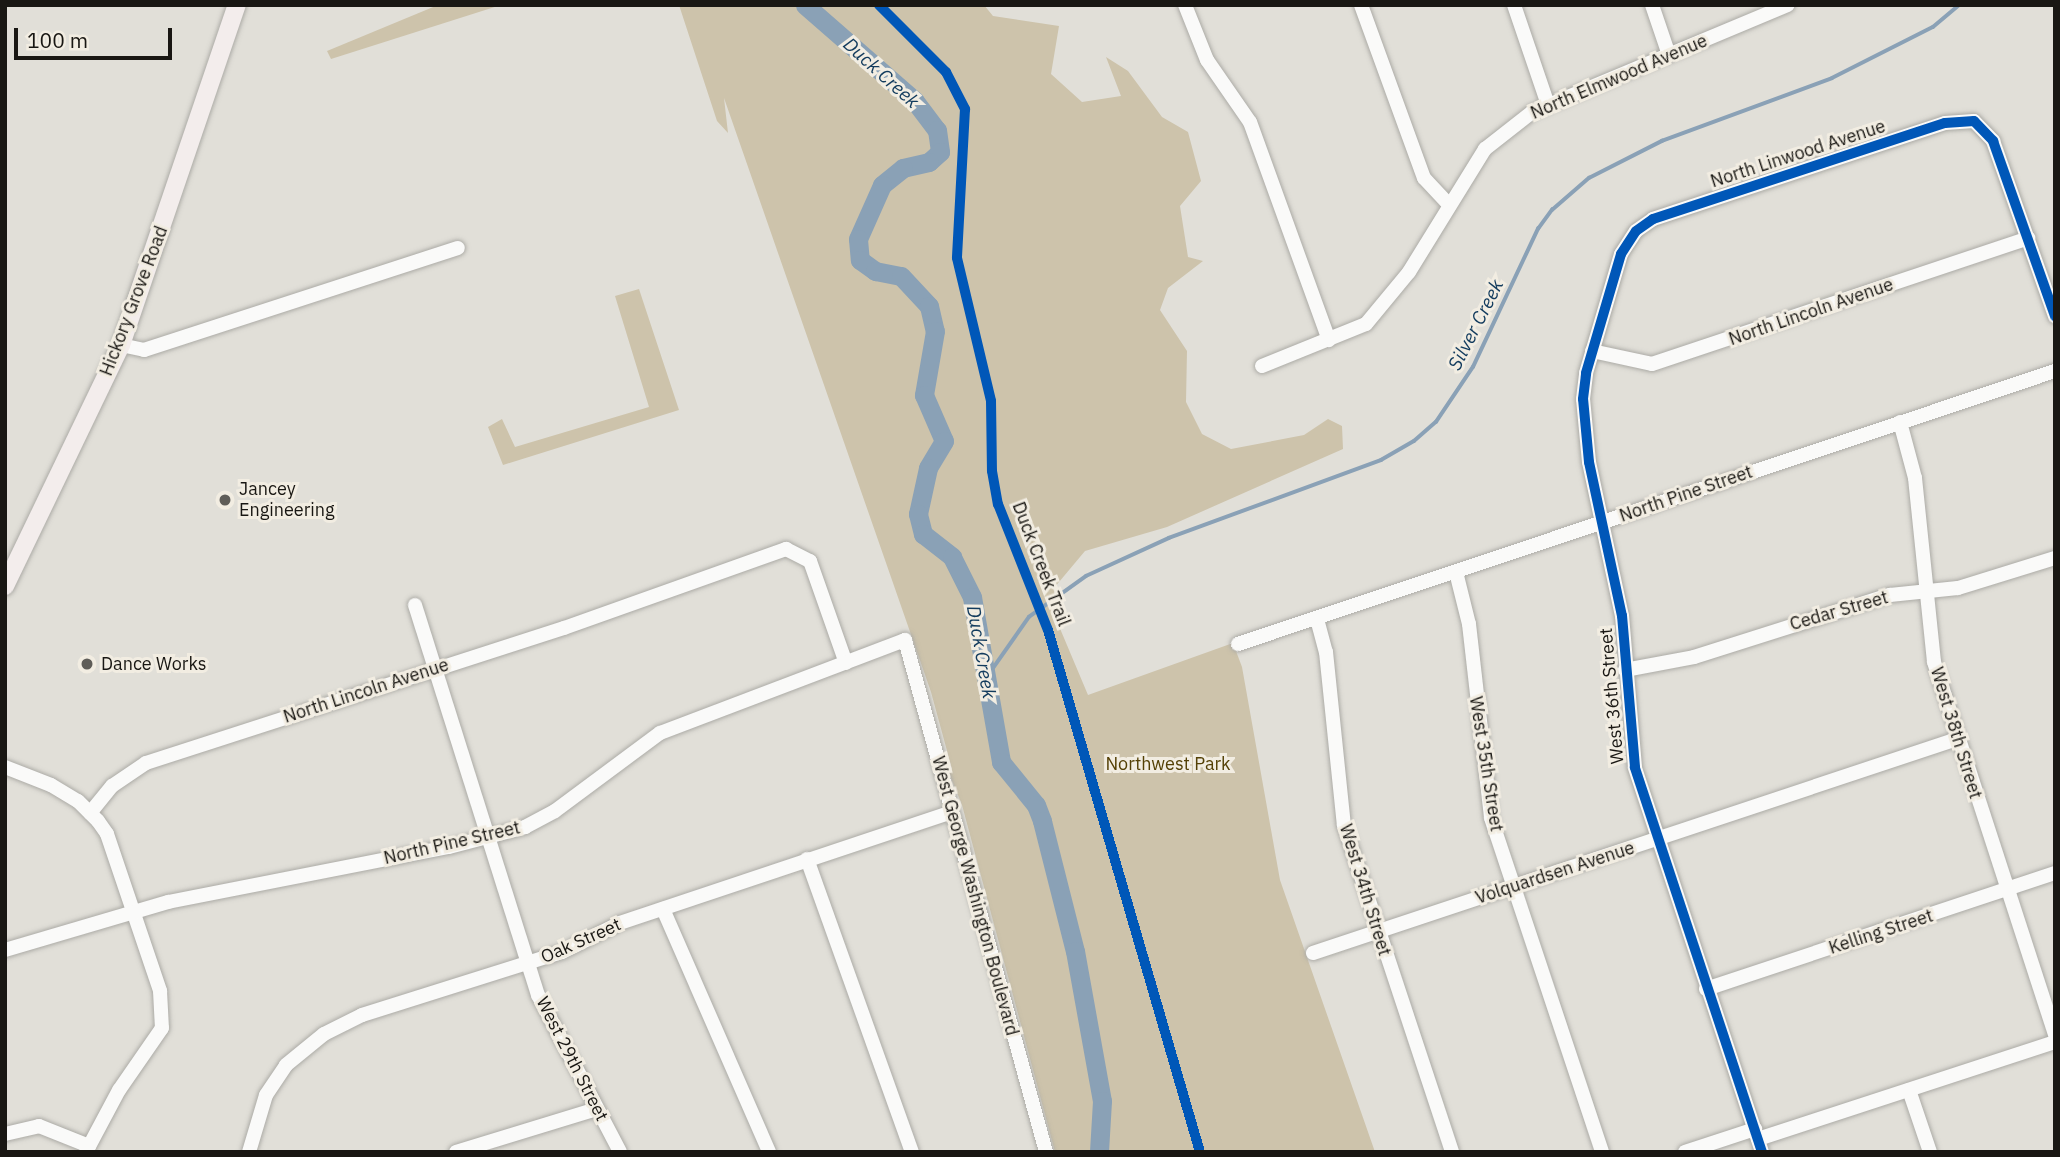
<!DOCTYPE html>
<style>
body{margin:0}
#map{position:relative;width:2060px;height:1157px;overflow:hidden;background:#e1dfd8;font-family:"IBM Plex Sans",sans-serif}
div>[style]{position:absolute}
.green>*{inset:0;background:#cdc3ab}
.stream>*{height:3.5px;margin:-1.75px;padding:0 1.75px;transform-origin:1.75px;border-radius:1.75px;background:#8aa1b6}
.river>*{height:19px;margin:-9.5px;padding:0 9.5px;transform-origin:9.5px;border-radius:9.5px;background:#8aa1b6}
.roads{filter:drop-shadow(0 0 2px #acaba6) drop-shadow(0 0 2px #acaba6)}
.minor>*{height:14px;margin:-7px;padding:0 7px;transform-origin:7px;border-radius:7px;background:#fafaf9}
.major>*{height:18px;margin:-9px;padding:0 9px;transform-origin:9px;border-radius:9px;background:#f3edec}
.cycleway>*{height:10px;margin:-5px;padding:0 5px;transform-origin:5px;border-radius:5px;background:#0057b8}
.dots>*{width:19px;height:19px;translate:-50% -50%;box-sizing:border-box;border:4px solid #f2ede2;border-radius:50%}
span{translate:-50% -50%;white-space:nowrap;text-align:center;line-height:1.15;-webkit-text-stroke:6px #f2ede2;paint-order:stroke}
.street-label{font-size:18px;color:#191713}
.poi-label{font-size:18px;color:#191713}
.left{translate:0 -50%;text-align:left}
.park-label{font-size:18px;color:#544005}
.water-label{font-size:19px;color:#123b5d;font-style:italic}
.frame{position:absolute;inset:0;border:7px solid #191713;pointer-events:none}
.scale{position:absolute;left:14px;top:28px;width:158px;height:32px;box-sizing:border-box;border:4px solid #191713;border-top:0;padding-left:9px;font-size:21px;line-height:24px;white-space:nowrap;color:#191713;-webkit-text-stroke:5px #f2ede2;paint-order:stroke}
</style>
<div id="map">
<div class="green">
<i style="clip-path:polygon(438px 5px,501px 5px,331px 59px,327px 51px)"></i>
<i style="clip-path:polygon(679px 5px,984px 5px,993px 16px,1059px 26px,1051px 74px,1082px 102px,1121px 96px,1106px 57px,1128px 71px,1162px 117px,1188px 132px,1201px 181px,1180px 206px,1188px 257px,1203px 261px,1168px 288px,1160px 310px,1187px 351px,1186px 402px,1202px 434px,1231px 449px,1304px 435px,1328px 419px,1342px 426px,1343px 449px,1167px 527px,1085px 551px,1054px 588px,1056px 619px,1088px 695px,1233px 643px,1242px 667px,1280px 880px,1375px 1152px,1055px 1152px,962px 805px,949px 773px,952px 769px,931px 692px,724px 98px,728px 133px,717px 121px)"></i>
<i style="clip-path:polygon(639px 289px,679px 410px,503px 465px,488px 427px,502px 419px,515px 447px,649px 407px,615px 296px)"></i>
</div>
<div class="stream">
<i style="left:984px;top:681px;width:78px;rotate:-54.9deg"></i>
<i style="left:1029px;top:617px;width:70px;rotate:-35.7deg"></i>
<i style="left:1086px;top:576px;width:91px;rotate:-24.6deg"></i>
<i style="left:1169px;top:538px;width:226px;rotate:-20.2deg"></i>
<i style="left:1381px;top:460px;width:38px;rotate:-30deg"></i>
<i style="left:1414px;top:441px;width:29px;rotate:-41deg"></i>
<i style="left:1436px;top:422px;width:66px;rotate:-56.1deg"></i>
<i style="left:1473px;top:367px;width:153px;rotate:-64.8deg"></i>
<i style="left:1538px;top:229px;width:24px;rotate:-54deg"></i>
<i style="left:1552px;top:210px;width:49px;rotate:-40.9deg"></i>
<i style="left:1589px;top:178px;width:82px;rotate:-26.9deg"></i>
<i style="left:1662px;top:141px;width:181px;rotate:-20.3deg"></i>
<i style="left:1832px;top:78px;width:113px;rotate:-26.8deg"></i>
<i style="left:1933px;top:27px;width:34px;rotate:-40deg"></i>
</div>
<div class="river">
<i style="left:805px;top:5px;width:145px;rotate:41.1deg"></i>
<i style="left:914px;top:100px;width:38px;rotate:53deg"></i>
<i style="left:937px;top:130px;width:22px;rotate:82deg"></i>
<i style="left:940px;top:152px;width:15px;rotate:138deg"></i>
<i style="left:929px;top:162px;width:27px;rotate:167deg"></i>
<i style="left:903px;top:168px;width:27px;rotate:141deg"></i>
<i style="left:882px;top:185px;width:59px;rotate:114deg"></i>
<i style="left:858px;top:239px;width:21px;rotate:85deg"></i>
<i style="left:860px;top:260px;width:19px;rotate:36deg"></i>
<i style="left:875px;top:271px;width:26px;rotate:11deg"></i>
<i style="left:901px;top:276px;width:41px;rotate:47deg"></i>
<i style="left:929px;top:306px;width:26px;rotate:77deg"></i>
<i style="left:935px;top:331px;width:65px;rotate:99.8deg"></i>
<i style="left:924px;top:395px;width:50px;rotate:66.5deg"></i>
<i style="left:944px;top:441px;width:31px;rotate:121deg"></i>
<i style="left:928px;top:468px;width:47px;rotate:102.3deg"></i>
<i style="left:918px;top:514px;width:21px;rotate:76deg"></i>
<i style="left:923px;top:534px;width:37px;rotate:38deg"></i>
<i style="left:952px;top:557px;width:45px;rotate:63.4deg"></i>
<i style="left:972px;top:597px;width:168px;rotate:80deg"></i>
<i style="left:1001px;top:762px;width:55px;rotate:50.9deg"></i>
<i style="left:1036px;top:805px;width:17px;rotate:69deg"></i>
<i style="left:1042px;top:821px;width:134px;rotate:75.8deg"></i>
<i style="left:1075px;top:951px;width:152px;rotate:79.8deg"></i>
<i style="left:1102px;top:1101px;width:51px;rotate:93.4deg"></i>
</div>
<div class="roads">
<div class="minor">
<i style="left:1185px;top:5px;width:59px;rotate:68.2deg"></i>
<i style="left:1207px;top:60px;width:75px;rotate:55.3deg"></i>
<i style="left:1250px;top:122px;width:232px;rotate:70.1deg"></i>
<i style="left:1361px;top:5px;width:184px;rotate:70deg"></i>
<i style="left:1424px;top:178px;width:35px;rotate:47deg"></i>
<i style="left:1514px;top:5px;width:106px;rotate:71.2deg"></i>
<i style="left:1652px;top:5px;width:53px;rotate:71.2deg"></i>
<i style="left:121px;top:345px;width:24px;rotate:12deg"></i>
<i style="left:144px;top:350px;width:330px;rotate:-18deg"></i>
<i style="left:1592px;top:351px;width:61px;rotate:12.2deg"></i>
<i style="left:1652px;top:364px;width:397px;rotate:-18.5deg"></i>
<i style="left:1262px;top:366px;width:112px;rotate:-22deg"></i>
<i style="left:1366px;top:324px;width:67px;rotate:-50.4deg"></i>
<i style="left:1409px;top:272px;width:145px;rotate:-58.3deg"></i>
<i style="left:1485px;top:149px;width:60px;rotate:-38.2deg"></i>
<i style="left:1532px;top:112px;width:277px;rotate:-22.7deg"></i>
<i style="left:1900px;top:422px;width:58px;rotate:75deg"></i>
<i style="left:1915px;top:478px;width:185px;rotate:84.1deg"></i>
<i style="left:1934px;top:662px;width:392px;rotate:72deg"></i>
<i style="left:1456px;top:572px;width:54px;rotate:76deg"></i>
<i style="left:1469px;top:624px;width:195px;rotate:83.5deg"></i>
<i style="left:1491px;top:818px;width:352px;rotate:71.6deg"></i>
<i style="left:415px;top:605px;width:409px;rotate:72.5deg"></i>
<i style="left:538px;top:995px;width:177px;rotate:62.4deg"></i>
<i style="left:1317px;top:619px;width:34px;rotate:75deg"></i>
<i style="left:1326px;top:652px;width:174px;rotate:84.1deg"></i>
<i style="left:1344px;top:825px;width:344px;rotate:71.7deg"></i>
<i style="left:1238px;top:644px;width:861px;rotate:-18.48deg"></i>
<i style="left:1625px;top:670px;width:70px;rotate:-10.7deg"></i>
<i style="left:1694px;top:657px;width:206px;rotate:-17.6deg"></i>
<i style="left:1890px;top:595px;width:68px;rotate:-5.9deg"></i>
<i style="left:1958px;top:588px;width:102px;rotate:-17.2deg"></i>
<i style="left:5px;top:767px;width:49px;rotate:21.4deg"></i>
<i style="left:51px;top:785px;width:31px;rotate:31deg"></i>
<i style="left:78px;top:801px;width:28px;rotate:45deg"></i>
<i style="left:98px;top:821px;width:16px;rotate:55deg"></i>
<i style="left:107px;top:834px;width:166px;rotate:71.3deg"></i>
<i style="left:160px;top:991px;width:37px;rotate:87deg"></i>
<i style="left:162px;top:1028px;width:75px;rotate:124.7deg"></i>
<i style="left:119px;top:1090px;width:70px;rotate:118deg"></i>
<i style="left:90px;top:813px;width:35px;rotate:-51deg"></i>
<i style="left:112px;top:786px;width:41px;rotate:-34.1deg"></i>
<i style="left:146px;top:763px;width:439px;rotate:-17.9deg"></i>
<i style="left:564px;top:628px;width:236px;rotate:-19.6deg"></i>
<i style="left:786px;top:549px;width:27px;rotate:27deg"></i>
<i style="left:810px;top:561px;width:108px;rotate:70.6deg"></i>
<i style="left:807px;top:859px;width:311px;rotate:70.3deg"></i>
<i style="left:663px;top:909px;width:265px;rotate:66.4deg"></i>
<i style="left:5px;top:950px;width:170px;rotate:-16.4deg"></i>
<i style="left:168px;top:902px;width:286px;rotate:-11.1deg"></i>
<i style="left:449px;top:847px;width:79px;rotate:-14.7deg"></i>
<i style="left:525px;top:827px;width:34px;rotate:-28deg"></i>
<i style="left:555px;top:811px;width:131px;rotate:-36.6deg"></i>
<i style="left:660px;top:733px;width:262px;rotate:-20.8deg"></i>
<i style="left:905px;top:640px;width:531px;rotate:74.6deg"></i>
<i style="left:1313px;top:953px;width:679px;rotate:-18.38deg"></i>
<i style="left:1706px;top:989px;width:368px;rotate:-18.4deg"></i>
<i style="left:1909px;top:1090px;width:65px;rotate:71.3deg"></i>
<i style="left:5px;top:1134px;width:35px;rotate:-13deg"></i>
<i style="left:39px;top:1126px;width:54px;rotate:21.8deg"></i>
<i style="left:1758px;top:1139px;width:312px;rotate:-18.1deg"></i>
<i style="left:249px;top:1152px;width:59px;rotate:-73.4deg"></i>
<i style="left:266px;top:1095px;width:36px;rotate:-56deg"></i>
<i style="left:286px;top:1065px;width:49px;rotate:-39.2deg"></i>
<i style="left:324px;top:1034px;width:42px;rotate:-26.6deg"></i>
<i style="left:362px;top:1015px;width:210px;rotate:-17.5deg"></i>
<i style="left:562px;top:952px;width:65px;rotate:-26.6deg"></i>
<i style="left:620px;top:923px;width:349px;rotate:-18.5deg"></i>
<i style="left:456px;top:1152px;width:147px;rotate:-17deg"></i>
<i style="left:1685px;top:1152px;width:74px;rotate:-18.2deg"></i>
<i style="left:1762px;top:1152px;width:405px;rotate:-108.3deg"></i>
<i style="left:1635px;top:767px;width:152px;rotate:-94.9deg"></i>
<i style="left:1622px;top:616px;width:157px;rotate:-102.1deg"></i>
<i style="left:1589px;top:462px;width:63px;rotate:-95.4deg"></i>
<i style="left:1583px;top:399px;width:26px;rotate:-83deg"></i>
<i style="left:1586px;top:373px;width:124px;rotate:-73.6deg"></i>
<i style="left:1621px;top:254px;width:27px;rotate:-57deg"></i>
<i style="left:1636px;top:231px;width:21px;rotate:-35deg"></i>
<i style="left:1653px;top:219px;width:307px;rotate:-18.2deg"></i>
<i style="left:1945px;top:123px;width:29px;rotate:-4deg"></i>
<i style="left:1974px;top:121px;width:28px;rotate:46deg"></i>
<i style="left:1993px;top:141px;width:186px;rotate:70.5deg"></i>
</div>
<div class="major">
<i style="left:5px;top:586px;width:267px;rotate:-64.3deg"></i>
<i style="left:121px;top:345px;width:359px;rotate:-71.2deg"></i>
</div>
</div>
<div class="cycleway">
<i style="left:879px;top:5px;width:95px;rotate:45deg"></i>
<i style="left:946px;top:72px;width:42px;rotate:62.8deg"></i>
<i style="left:965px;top:109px;width:149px;rotate:93.1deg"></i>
<i style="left:957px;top:258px;width:147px;rotate:76.6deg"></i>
<i style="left:991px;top:401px;width:70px;rotate:89.2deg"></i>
<i style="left:992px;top:471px;width:34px;rotate:80deg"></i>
<i style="left:998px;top:504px;width:136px;rotate:68.4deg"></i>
<i style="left:1048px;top:630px;width:544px;rotate:73.77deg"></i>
<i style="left:1762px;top:1152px;width:405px;rotate:-108.3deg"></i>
<i style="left:1635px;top:767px;width:152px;rotate:-94.9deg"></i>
<i style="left:1622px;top:616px;width:157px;rotate:-102.1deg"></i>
<i style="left:1589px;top:462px;width:63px;rotate:-95.4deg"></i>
<i style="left:1583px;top:399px;width:26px;rotate:-83deg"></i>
<i style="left:1586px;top:373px;width:124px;rotate:-73.6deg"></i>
<i style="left:1621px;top:254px;width:27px;rotate:-57deg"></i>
<i style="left:1636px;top:231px;width:21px;rotate:-35deg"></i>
<i style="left:1653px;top:219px;width:307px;rotate:-18.2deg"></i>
<i style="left:1945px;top:123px;width:29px;rotate:-4deg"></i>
<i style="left:1974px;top:121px;width:28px;rotate:46deg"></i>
<i style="left:1993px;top:141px;width:186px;rotate:70.5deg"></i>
</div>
<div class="dots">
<i style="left:225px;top:500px;background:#5f5d58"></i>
<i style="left:87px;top:664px;background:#5f5d58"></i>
</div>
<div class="street-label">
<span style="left:1619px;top:77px;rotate:-23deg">North Elmwood Avenue</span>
<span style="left:1798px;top:154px;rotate:-18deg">North Linwood Avenue</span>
<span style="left:134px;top:301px;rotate:-69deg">Hickory Grove Road</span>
<span style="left:1811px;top:312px;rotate:-19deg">North Lincoln Avenue</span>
<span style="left:1686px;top:494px;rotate:-19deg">North Pine Street</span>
<span style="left:1041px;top:564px;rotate:69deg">Duck Creek Trail</span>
<span style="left:1839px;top:611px;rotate:-16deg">Cedar Street</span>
<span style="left:366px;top:691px;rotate:-18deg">North Lincoln Avenue</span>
<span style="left:1612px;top:696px;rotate:-95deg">West 36th Street</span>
<span style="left:1956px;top:733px;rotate:73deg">West 38th Street</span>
<span style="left:1486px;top:764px;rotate:81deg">West 35th Street</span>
<span style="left:452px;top:843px;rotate:-13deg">North Pine Street</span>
<span style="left:1555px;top:873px;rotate:-18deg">Volquardsen Avenue</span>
<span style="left:1365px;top:890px;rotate:73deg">West 34th Street</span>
<span style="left:975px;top:896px;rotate:75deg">West George Washington Boulevard</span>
<span style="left:1881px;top:932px;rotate:-18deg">Kelling Street</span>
<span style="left:581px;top:941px;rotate:-24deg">Oak Street</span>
<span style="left:572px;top:1059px;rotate:63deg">West 29th Street</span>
</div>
<div class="poi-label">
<span class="left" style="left:239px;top:500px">Jancey<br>Engineering</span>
<span class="left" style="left:101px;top:664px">Dance Works</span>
</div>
<div class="park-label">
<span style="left:1168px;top:764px">Northwest Park</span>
</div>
<div class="water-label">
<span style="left:881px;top:73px;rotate:42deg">Duck Creek</span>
<span style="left:1476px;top:325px;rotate:-63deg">Silver Creek</span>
<span style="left:981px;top:652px;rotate:80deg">Duck Creek</span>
</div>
<div class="frame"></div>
<div class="scale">100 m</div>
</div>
